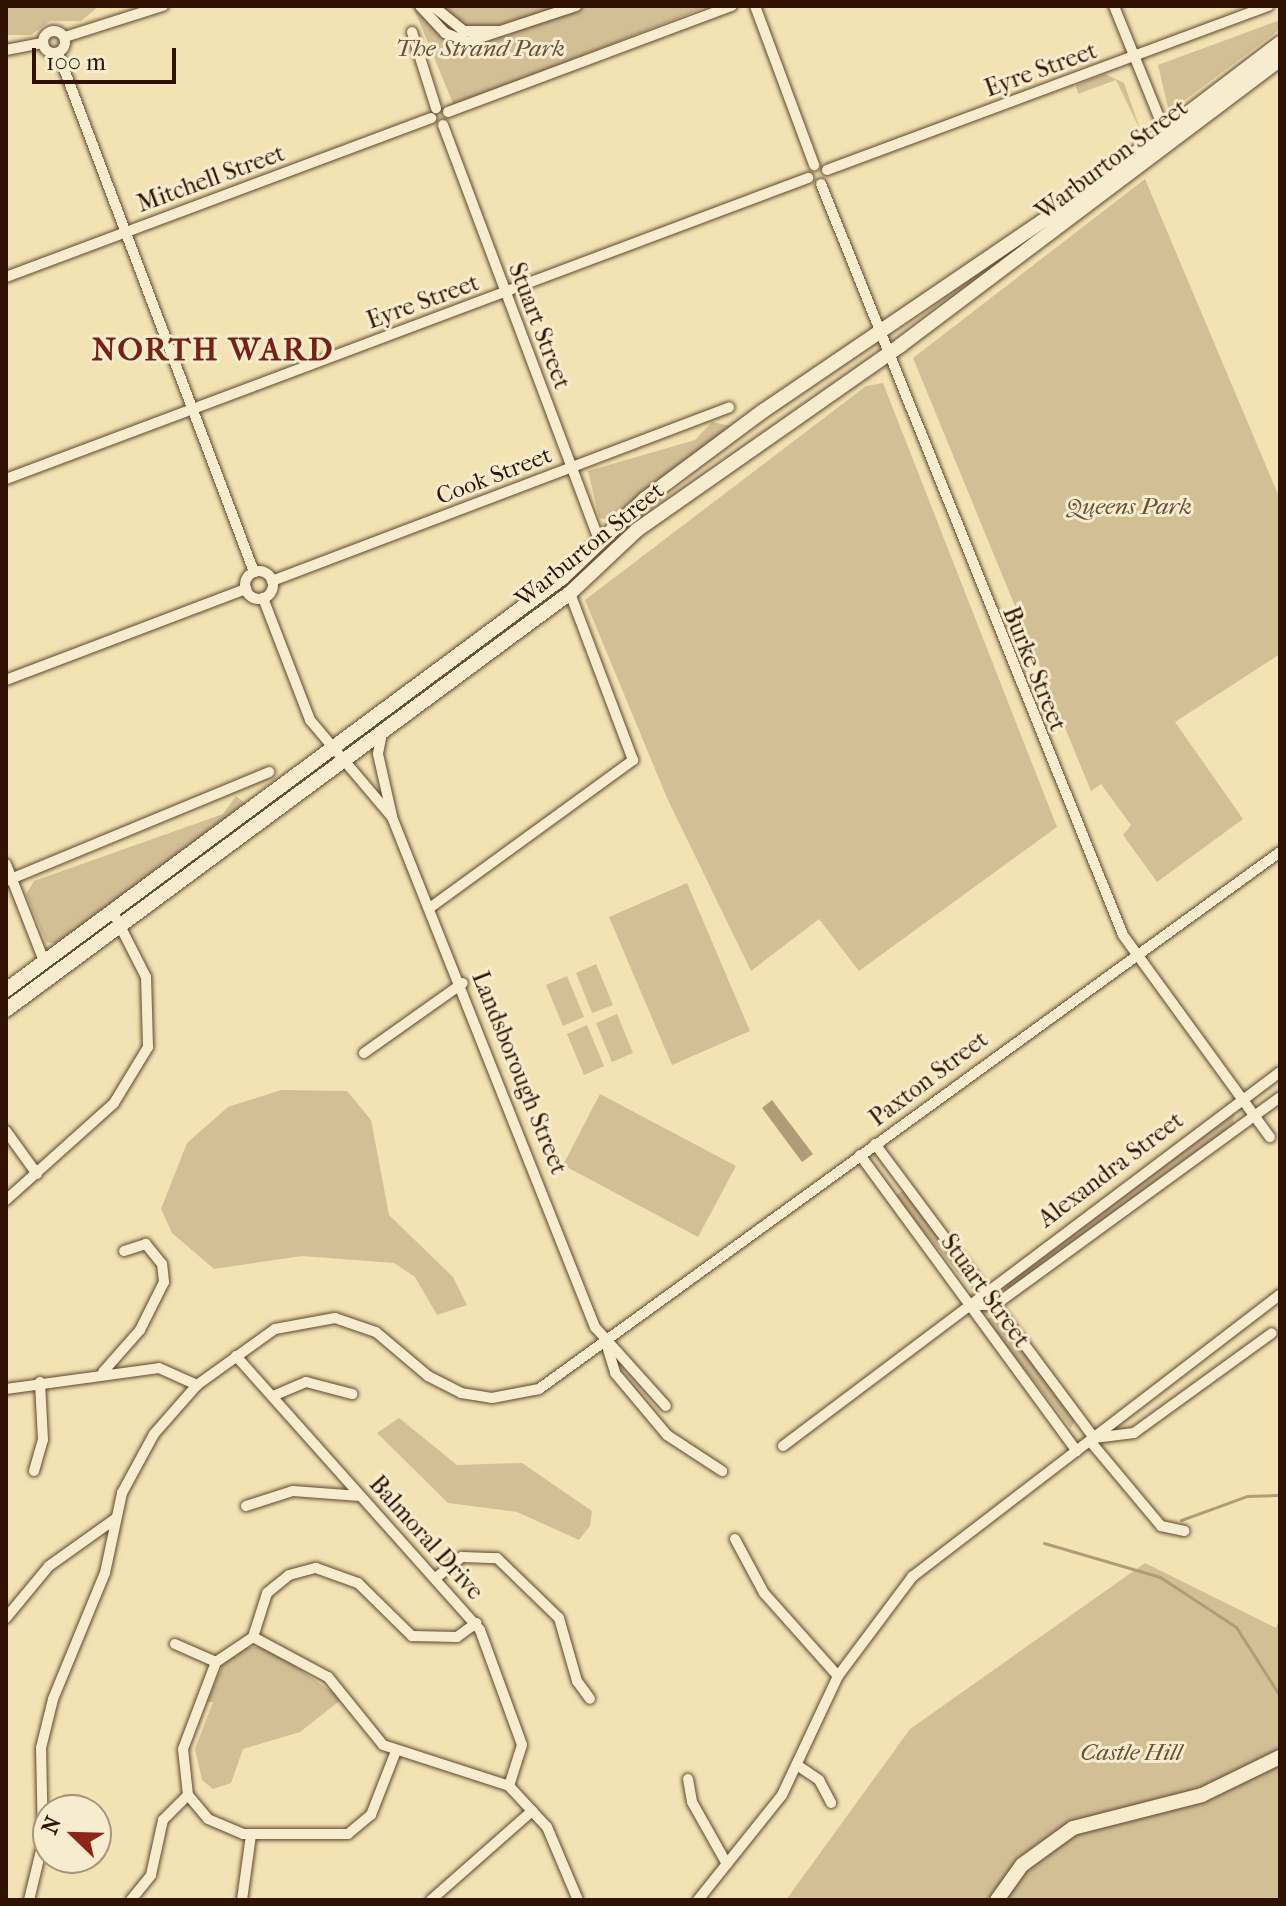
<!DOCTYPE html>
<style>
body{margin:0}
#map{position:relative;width:1286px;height:1906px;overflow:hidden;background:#f3e3b4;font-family:"IM FELL French Canon",serif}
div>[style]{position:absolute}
.green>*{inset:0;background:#d2bf96}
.water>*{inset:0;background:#b09c77}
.stream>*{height:3px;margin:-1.5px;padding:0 1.5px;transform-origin:1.5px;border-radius:1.5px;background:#b09c77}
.roads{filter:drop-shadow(0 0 2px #60462e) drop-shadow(0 0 2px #60462e)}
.minor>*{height:10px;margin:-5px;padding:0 5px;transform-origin:5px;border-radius:5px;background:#f7edce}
.minor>.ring{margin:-5px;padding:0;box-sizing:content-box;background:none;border:10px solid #f7edce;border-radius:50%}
.secondary>*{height:14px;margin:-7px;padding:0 7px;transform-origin:7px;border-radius:7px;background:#f7edce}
span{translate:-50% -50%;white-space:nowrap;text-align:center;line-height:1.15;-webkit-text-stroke:6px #f7edce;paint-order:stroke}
.park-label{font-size:24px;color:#684f36;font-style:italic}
.street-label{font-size:24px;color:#2f1202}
.district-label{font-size:32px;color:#7a1f14;font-weight:700;letter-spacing:2px}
.frame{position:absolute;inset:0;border:8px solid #2f1202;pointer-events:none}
.north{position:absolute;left:32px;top:1794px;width:80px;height:80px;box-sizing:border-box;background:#f7edce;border:2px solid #a7957c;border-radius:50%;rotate:293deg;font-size:22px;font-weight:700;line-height:32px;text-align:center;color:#2f1202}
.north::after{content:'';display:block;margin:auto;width:28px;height:36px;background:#8f2418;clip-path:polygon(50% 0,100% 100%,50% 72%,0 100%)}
.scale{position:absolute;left:32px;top:48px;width:144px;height:36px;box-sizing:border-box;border:4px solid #2f1202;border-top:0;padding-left:10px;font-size:24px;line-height:28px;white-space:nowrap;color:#2f1202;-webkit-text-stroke:6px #f7edce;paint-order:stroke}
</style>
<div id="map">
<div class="green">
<i style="clip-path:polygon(6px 6px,99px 6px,81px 21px,50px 21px,31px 35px,6px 35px)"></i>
<i style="clip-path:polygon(413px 6px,708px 6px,454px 106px)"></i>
<i style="clip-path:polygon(1280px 20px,1280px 29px,1169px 112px,1158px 65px)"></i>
<i style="clip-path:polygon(1105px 74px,1124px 83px,1141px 132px,1116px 80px,1078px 94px,1076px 85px)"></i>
<i style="clip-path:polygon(1145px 179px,1280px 499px,1280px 654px,1175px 722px,1243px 819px,1157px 882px,1123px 835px,1131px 825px,1101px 784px,1091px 791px,913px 358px)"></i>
<i style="clip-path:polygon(883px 383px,1057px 827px,859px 971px,819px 919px,751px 971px,667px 798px,585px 600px,866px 386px)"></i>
<i style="clip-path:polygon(712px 422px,735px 427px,611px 522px,599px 517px,588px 471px,695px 440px)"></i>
<i style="clip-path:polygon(236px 796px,245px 803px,59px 944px,46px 942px,26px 894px,34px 881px,223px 814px)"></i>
<i style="clip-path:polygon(687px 883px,750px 1031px,672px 1065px,609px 917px)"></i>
<i style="clip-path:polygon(596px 964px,613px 1005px,592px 1013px,576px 973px)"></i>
<i style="clip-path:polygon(567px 976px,584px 1017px,563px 1026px,546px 985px)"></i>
<i style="clip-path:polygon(617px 1014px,633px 1053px,612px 1062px,596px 1023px)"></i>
<i style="clip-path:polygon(587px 1025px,604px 1066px,584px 1075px,567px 1034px)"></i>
<i style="clip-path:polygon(281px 1090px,347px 1091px,371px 1120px,389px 1215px,453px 1277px,467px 1305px,437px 1315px,415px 1277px,394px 1263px,302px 1256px,214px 1269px,172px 1233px,161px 1209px,187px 1143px,228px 1107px)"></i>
<i style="clip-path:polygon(600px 1094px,736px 1166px,698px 1237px,563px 1165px)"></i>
<i style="clip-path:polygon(1234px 1114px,1233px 1125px,1010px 1291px,1003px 1282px)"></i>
<i style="clip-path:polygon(904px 1190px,964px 1272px,961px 1277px,895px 1196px)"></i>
<i style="clip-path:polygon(996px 1314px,1075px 1420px,1071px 1428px,986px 1320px)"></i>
<i style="clip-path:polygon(399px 1418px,457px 1465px,522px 1463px,592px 1511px,590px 1526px,579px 1540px,517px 1512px,448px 1503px,377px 1433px)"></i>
<i style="clip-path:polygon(1145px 1563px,1276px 1628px,1280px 1616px,1280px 1900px,786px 1900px,910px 1729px)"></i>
<i style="clip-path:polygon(266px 1646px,342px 1699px,300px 1732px,243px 1749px,231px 1783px,213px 1789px,202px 1780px,195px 1749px,213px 1702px,207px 1702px,225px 1659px,239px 1649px)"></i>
</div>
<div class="water">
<i style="clip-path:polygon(772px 1100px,813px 1154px,802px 1162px,762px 1108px)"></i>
</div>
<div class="stream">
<i style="left:1181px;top:1520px;width:70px;rotate:-20deg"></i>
<i style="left:1247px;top:1496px;width:33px;rotate:-2deg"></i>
<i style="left:1044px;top:1543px;width:121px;rotate:16.3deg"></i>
<i style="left:1160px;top:1577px;width:91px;rotate:33.3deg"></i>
<i style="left:1236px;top:1627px;width:82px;rotate:57.5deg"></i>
</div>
<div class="roads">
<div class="minor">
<i style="left:420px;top:6px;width:37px;rotate:47deg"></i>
<i style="left:445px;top:33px;width:24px;rotate:22deg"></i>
<i style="left:467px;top:42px;width:115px;rotate:-18.3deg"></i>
<i style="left:433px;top:6px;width:40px;rotate:39deg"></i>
<i style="left:464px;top:31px;width:33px"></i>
<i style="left:755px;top:6px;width:170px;rotate:69.6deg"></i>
<i style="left:1114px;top:6px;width:134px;rotate:68deg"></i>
<i class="ring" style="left:43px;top:31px;width:12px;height:12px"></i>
<i style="left:412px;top:32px;width:80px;rotate:72.5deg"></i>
<i style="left:65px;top:37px;width:103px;rotate:-17.6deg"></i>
<i style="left:6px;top:50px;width:38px;rotate:-11deg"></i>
<i style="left:58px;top:53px;width:555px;rotate:69.31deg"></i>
<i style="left:448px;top:112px;width:303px;rotate:-20.5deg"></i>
<i style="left:443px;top:125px;width:443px;rotate:69.4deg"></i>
<i style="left:827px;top:170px;width:471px;rotate:-20.4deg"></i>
<i style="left:821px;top:184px;width:809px;rotate:68.09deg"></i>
<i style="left:1123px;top:935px;width:250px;rotate:54deg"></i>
<i style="left:6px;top:277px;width:454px;rotate:-20.5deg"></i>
<i style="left:6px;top:479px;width:857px;rotate:-20.57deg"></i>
<i class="ring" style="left:245px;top:571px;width:18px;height:18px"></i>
<i style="left:272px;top:581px;width:489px;rotate:-20.8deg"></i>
<i style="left:263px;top:598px;width:131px;rotate:68.9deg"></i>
<i style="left:310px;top:720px;width:127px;rotate:49.8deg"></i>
<i style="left:392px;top:817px;width:549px;rotate:68.3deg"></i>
<i style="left:595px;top:1327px;width:106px;rotate:48.1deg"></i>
<i style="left:6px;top:680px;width:257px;rotate:-20.8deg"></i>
<i style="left:382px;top:733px;width:21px;rotate:101deg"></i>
<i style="left:378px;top:754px;width:64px;rotate:77.3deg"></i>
<i style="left:6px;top:864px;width:104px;rotate:68.6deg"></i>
<i style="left:6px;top:881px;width:285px;rotate:-22.5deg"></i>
<i style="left:431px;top:907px;width:250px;rotate:-36deg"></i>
<i style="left:633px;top:760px;width:178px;rotate:-110.7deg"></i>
<i style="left:364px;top:1053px;width:121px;rotate:-35.3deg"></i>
<i style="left:6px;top:1131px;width:53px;rotate:54.2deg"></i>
<i style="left:875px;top:1144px;width:367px;rotate:53.3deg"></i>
<i style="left:1094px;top:1438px;width:40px;rotate:-7.1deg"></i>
<i style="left:1134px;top:1433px;width:170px;rotate:-35.9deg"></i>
<i style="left:860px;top:1155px;width:367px;rotate:53.8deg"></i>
<i style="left:6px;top:1200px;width:145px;rotate:-41.9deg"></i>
<i style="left:114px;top:1103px;width:66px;rotate:-58.7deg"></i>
<i style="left:148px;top:1047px;width:70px;rotate:-91.6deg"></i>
<i style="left:146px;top:977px;width:73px;rotate:-116.9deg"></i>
<i style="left:971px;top:1305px;width:24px"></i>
<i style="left:995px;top:1305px;width:353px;rotate:-36.1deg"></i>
<i style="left:607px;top:1346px;width:28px;rotate:73deg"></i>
<i style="left:615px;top:1373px;width:81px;rotate:50deg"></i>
<i style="left:667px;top:1435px;width:66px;rotate:33.2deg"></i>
<i style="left:236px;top:1356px;width:367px;rotate:48.3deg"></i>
<i style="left:480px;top:1630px;width:122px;rotate:69.9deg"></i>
<i style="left:522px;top:1745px;width:43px;rotate:107.6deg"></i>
<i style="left:103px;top:1372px;width:56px;rotate:-48.6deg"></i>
<i style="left:140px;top:1330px;width:54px;rotate:-63.4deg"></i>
<i style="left:164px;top:1282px;width:18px;rotate:-96deg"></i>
<i style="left:162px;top:1264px;width:26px;rotate:-129deg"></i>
<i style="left:146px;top:1244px;width:23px;rotate:162deg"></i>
<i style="left:6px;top:1389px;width:154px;rotate:-7.8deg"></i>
<i style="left:159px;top:1368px;width:42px;rotate:24.1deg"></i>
<i style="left:273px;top:1396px;width:36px;rotate:-23deg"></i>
<i style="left:306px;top:1382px;width:48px;rotate:14.6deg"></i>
<i style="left:1090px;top:1441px;width:111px;rotate:50.1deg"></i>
<i style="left:1161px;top:1526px;width:24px;rotate:12deg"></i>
<i style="left:783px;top:1446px;width:622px;rotate:-36.96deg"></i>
<i style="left:34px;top:1471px;width:32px;rotate:-74deg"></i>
<i style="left:43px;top:1440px;width:58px;rotate:-93deg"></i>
<i style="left:246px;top:1506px;width:49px;rotate:-17.7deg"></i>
<i style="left:293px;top:1491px;width:67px;rotate:4.3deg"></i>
<i style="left:735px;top:1539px;width:61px;rotate:61.8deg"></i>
<i style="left:764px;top:1593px;width:111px;rotate:48.3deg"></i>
<i style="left:437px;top:1577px;width:32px;rotate:-39deg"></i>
<i style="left:462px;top:1557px;width:35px;rotate:2deg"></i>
<i style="left:497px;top:1558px;width:86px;rotate:44.1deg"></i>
<i style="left:559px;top:1618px;width:66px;rotate:74.1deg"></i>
<i style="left:577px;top:1681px;width:22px;rotate:54deg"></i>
<i style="left:6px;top:1618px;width:67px;rotate:-50.4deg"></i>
<i style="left:49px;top:1566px;width:81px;rotate:-35.5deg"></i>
<i style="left:253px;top:1637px;width:46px;rotate:-72.3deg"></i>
<i style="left:267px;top:1593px;width:28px;rotate:-39deg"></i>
<i style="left:289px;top:1575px;width:28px;rotate:-15deg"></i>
<i style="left:316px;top:1568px;width:45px;rotate:19.7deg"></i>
<i style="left:358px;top:1583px;width:76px;rotate:44.5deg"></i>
<i style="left:412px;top:1636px;width:45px;rotate:1.3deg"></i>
<i style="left:457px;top:1637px;width:24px;rotate:-36deg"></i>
<i style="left:175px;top:1644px;width:45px;rotate:23.7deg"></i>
<i style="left:797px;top:1765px;width:27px;rotate:34deg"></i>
<i style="left:819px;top:1780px;width:26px;rotate:62deg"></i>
<i style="left:688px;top:1779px;width:23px;rotate:80deg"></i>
<i style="left:692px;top:1802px;width:71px;rotate:60.6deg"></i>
<i style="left:188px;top:1795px;width:31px;rotate:50deg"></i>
<i style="left:208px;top:1819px;width:38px;rotate:23deg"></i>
<i style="left:243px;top:1834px;width:105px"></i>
<i style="left:348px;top:1834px;width:30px;rotate:-40deg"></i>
<i style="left:371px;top:1815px;width:69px;rotate:-68.7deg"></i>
<i style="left:29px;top:1900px;width:60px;rotate:-76.4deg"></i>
<i style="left:43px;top:1842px;width:94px;rotate:-91.2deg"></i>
<i style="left:41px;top:1748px;width:50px;rotate:-76.2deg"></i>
<i style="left:53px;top:1699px;width:136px;rotate:-67.6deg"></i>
<i style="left:105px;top:1573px;width:82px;rotate:-78deg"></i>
<i style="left:122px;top:1493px;width:67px;rotate:-61.5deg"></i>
<i style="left:154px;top:1434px;width:65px;rotate:-48.7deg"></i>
<i style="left:197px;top:1385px;width:96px;rotate:-35.7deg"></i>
<i style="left:275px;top:1329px;width:61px;rotate:-10.4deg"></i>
<i style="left:335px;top:1318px;width:43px;rotate:18.9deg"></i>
<i style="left:376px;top:1332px;width:68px;rotate:40.2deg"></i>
<i style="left:428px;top:1376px;width:37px;rotate:27deg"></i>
<i style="left:461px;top:1393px;width:31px;rotate:9deg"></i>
<i style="left:492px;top:1398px;width:48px;rotate:-10.8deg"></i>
<i style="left:539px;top:1389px;width:915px;rotate:-35.93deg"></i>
<i style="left:131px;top:1900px;width:32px;rotate:-51deg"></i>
<i style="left:151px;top:1875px;width:56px;rotate:-77.7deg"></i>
<i style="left:163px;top:1820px;width:35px;rotate:-45deg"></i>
<i style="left:188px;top:1795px;width:46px;rotate:-96.2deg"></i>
<i style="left:183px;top:1749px;width:93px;rotate:-69.2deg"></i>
<i style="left:216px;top:1662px;width:45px;rotate:-34deg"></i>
<i style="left:253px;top:1637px;width:85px;rotate:28.1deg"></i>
<i style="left:328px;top:1677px;width:87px;rotate:51deg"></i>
<i style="left:383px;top:1745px;width:133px;rotate:18deg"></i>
<i style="left:509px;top:1786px;width:56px;rotate:47.2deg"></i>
<i style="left:547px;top:1827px;width:79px;rotate:67deg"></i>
<i style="left:242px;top:1900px;width:66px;rotate:-82.1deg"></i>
<i style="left:431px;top:1900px;width:135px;rotate:-41.4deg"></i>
<i style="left:698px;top:1900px;width:134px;rotate:-51.3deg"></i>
<i style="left:782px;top:1795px;width:132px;rotate:-64.8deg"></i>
<i style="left:838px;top:1676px;width:124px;rotate:-53.2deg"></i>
<i style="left:912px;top:1577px;width:464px;rotate:-37.5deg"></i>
</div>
<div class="secondary">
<i style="left:6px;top:990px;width:692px;rotate:-36.54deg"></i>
<i style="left:562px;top:578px;width:115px;rotate:-43.6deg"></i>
<i style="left:645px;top:499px;width:147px;rotate:-36.7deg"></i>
<i style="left:763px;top:411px;width:376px;rotate:-34.2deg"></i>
<i style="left:1074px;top:200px;width:259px;rotate:-37.3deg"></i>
<i style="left:6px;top:1010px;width:701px;rotate:-36.48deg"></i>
<i style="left:570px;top:593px;width:92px;rotate:-43.2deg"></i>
<i style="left:637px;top:530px;width:322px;rotate:-35deg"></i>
<i style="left:901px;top:345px;width:475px;rotate:-37deg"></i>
<i style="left:997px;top:1900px;width:43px;rotate:-54.5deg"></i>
<i style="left:1022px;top:1865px;width:63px;rotate:-36deg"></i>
<i style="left:1073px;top:1828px;width:133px;rotate:-14.3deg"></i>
<i style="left:1202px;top:1795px;width:87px;rotate:-26deg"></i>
</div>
</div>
<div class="park-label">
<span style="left:480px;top:49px">The Strand Park</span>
<span style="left:1129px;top:507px">Queens Park</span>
<span style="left:1131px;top:1753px">Castle Hill</span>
</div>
<div class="street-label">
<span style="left:1041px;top:70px;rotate:-20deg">Eyre Street</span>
<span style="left:1112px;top:160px;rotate:-37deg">Warburton Street</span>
<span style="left:211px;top:179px;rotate:-20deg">Mitchell Street</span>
<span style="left:423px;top:302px;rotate:-20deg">Eyre Street</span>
<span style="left:539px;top:326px;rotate:69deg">Stuart Street</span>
<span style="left:494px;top:476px;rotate:-21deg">Cook Street</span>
<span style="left:590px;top:545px;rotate:-39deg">Warburton Street</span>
<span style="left:1034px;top:669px;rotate:68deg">Burke Street</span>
<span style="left:519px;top:1073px;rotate:68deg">Landsborough Street</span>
<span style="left:929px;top:1079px;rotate:-37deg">Paxton Street</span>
<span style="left:1111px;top:1170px;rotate:-37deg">Alexandra Street</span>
<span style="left:985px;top:1291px;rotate:54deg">Stuart Street</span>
<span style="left:426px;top:1538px;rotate:48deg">Balmoral Drive</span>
</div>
<div class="district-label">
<span style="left:213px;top:350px">NORTH WARD</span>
</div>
<div class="frame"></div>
<div class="north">N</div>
<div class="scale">100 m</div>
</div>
